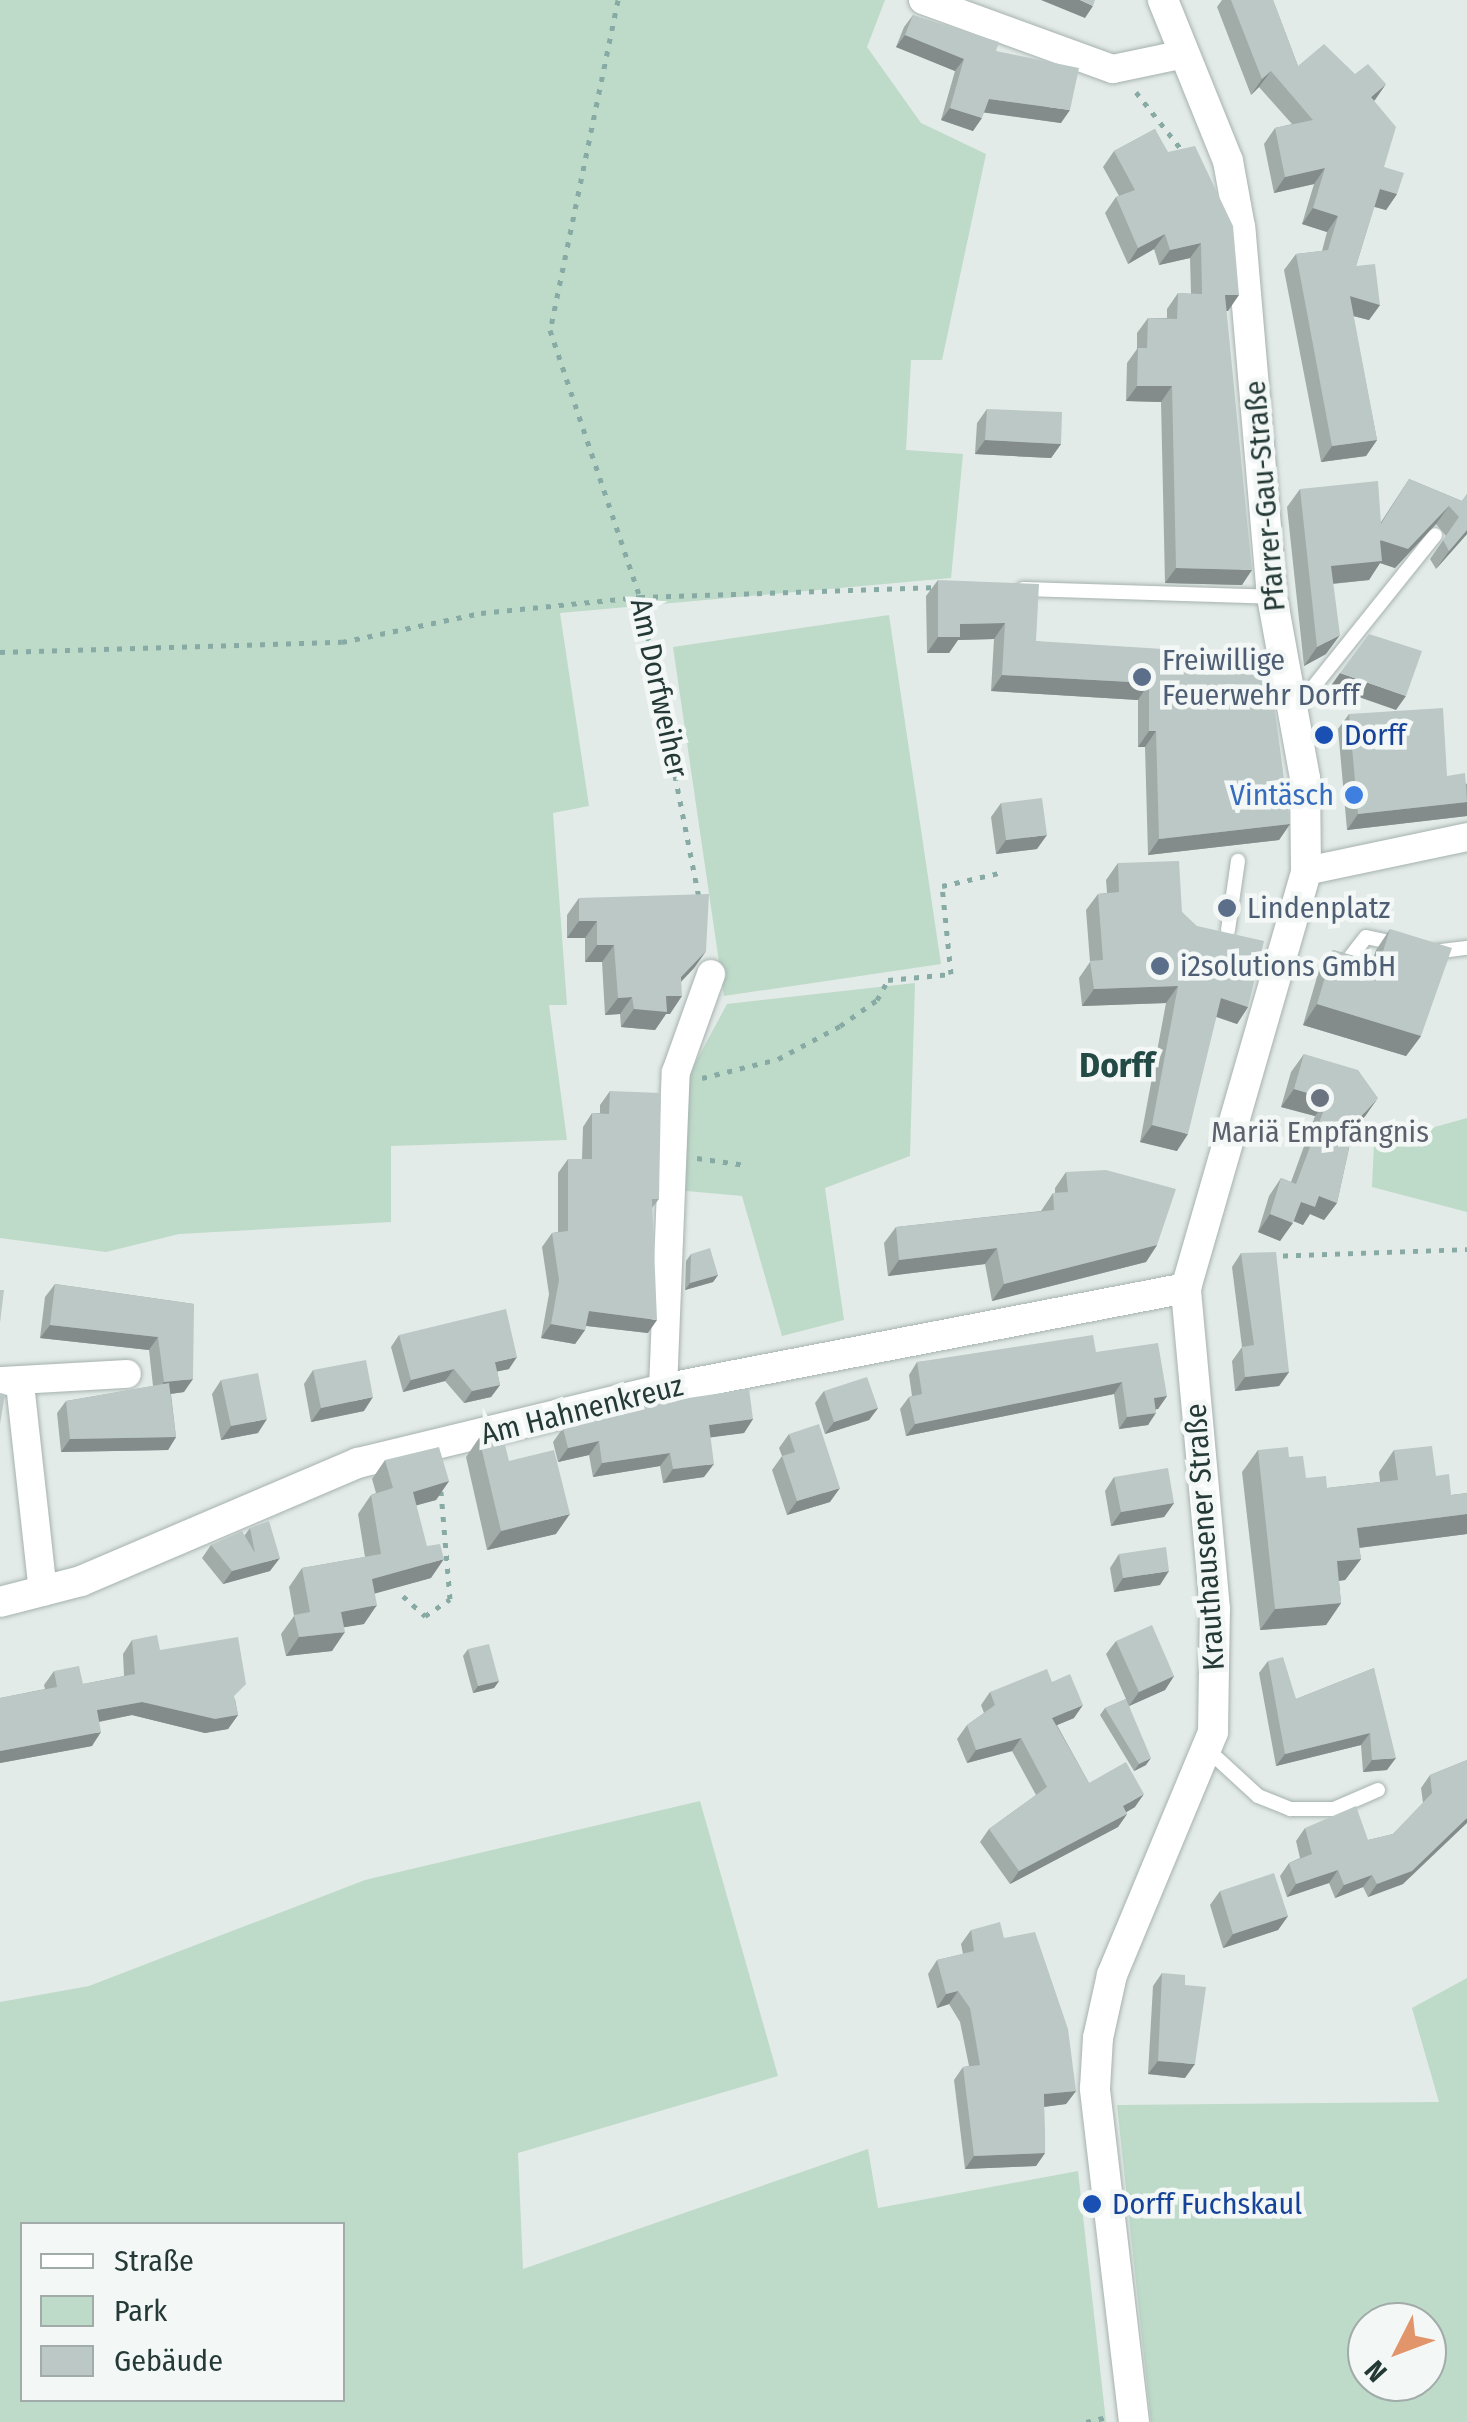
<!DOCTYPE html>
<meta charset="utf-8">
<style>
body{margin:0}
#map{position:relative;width:1467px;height:2422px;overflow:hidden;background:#e3ebe8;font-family:"Fira Sans Condensed",sans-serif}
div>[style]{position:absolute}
.green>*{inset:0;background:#bedac9}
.path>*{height:5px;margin-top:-2.5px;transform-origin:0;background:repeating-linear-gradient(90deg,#87aba4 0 5px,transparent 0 13px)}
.roads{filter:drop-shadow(0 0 2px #a6b2af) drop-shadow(0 0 2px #a6b2af)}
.lane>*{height:14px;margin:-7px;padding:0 7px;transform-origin:7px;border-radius:7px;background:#fff}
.street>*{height:28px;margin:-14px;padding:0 14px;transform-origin:14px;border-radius:14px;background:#fff}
.secondary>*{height:30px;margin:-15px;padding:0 15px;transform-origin:15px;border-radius:15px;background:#fff}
.wall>*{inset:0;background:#a1aca9}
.shaded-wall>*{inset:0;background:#838c8a}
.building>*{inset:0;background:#bbc8c5}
.dots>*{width:28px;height:28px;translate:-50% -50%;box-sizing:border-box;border:5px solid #f3f8f6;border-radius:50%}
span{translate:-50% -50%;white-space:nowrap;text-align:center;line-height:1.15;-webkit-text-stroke:9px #f3f8f6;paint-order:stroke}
.street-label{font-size:30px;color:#253a37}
.service-label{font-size:30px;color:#4e5e75}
.left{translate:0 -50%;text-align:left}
.transit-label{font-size:30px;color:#164399}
.shop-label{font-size:30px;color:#366cbe}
.right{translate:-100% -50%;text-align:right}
.worship-label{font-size:30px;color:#5b616d}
.quarter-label{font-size:35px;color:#234a45;font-weight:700}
.legend{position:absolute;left:20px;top:2222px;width:325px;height:180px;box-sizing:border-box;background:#f3f8f6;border:2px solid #a1acaa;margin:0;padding:12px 18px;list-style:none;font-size:30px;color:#253a37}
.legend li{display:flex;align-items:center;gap:20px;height:50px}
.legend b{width:50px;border:2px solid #a1acaa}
.north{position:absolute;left:1347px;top:2302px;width:100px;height:100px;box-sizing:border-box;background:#f3f8f6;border:2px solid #a1acaa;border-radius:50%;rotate:228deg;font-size:28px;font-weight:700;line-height:40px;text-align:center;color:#253a37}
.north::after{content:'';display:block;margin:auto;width:35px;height:45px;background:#e2956a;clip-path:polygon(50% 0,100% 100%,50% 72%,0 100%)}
</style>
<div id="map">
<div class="green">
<i style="clip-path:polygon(0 0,885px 0,867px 47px,921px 123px,986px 154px,942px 360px,911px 360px,906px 450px,963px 454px,951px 578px,560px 613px,589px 806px,553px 813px,567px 1005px,549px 1005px,567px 1140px,391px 1146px,391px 1222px,179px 1234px,106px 1252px,0 1238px)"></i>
<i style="clip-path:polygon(889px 615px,941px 964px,724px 996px,673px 647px)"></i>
<i style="clip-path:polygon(915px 983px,910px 1156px,825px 1188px,844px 1320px,782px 1336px,742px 1196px,676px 1190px,685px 1082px,727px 1004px)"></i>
<i style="clip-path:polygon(1467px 1118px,1467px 1212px,1372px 1187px,1374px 1144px)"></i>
<i style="clip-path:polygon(evenodd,700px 1801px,778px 2076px,518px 2153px,523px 2269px,868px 2149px,878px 2208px,1078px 2171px,1106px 2422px,0 2422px,0 2002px,89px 1986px,365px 1880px,700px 1801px,22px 2224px,342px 2224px,342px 2400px,22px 2400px,22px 2224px)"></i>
<i style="clip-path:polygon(evenodd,1467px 1978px,1467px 2422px,1151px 2422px,1117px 2105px,1439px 2102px,1412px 2008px,1467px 1978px,1367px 2322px,1427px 2322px,1427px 2382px,1367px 2382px,1367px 2322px)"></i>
</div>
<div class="path">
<i style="left:618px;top:0;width:337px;rotate:101.6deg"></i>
<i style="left:550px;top:330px;width:282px;rotate:71.4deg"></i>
<i style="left:640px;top:597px;width:306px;rotate:78.9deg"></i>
<i style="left:1136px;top:92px;width:79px;rotate:51.7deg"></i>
<i style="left:0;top:652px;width:342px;rotate:-1.7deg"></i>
<i style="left:342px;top:642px;width:142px;rotate:-11.8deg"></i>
<i style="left:481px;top:613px;width:160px;rotate:-5.7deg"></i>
<i style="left:640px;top:597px;width:298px;rotate:-1.9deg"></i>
<i style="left:702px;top:1078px;width:78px;rotate:-14deg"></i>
<i style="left:778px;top:1059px;width:70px;rotate:-28deg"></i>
<i style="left:840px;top:1026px;width:45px;rotate:-35.1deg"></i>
<i style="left:877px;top:1000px;width:23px;rotate:-61deg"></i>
<i style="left:888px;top:980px;width:63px;rotate:-5.4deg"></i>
<i style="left:951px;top:974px;width:88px;rotate:-95.8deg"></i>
<i style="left:942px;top:886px;width:58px;rotate:-12.8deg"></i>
<i style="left:697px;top:1158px;width:49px;rotate:8.1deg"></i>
<i style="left:1270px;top:1256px;width:197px;rotate:-2deg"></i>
<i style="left:403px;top:1596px;width:30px;rotate:42deg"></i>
<i style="left:425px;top:1616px;width:30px;rotate:-34deg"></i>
<i style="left:450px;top:1599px;width:108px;rotate:-94.8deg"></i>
<i style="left:1086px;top:2422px;width:22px;rotate:-13deg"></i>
</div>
<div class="roads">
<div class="lane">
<i style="left:1023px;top:589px;width:249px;rotate:1.8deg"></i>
<i style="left:1295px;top:710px;width:224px;rotate:-51.3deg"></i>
<i style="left:1228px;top:930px;width:70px;rotate:-81.8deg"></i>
<i style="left:1433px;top:952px;width:34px;rotate:-7deg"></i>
<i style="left:1348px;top:960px;width:29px;rotate:-52deg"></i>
<i style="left:1366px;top:937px;width:33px;rotate:12deg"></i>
<i style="left:1208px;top:1750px;width:68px;rotate:42.6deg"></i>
<i style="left:1258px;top:1796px;width:35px;rotate:22deg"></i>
<i style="left:1290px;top:1809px;width:44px"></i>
<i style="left:1334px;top:1809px;width:48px;rotate:-23.4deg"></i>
</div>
<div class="street">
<i style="left:923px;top:0;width:202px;rotate:20deg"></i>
<i style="left:1113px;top:69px;width:73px;rotate:-11.9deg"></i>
<i style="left:1306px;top:871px;width:165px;rotate:-11.9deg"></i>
<i style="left:0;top:1381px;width:127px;rotate:-3.2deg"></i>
<i style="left:20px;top:1384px;width:209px;rotate:83.7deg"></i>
<i style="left:663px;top:1389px;width:317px;rotate:-87.7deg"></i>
<i style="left:676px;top:1072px;width:104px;rotate:-70.3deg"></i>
</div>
<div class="secondary">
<i style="left:0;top:1602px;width:84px;rotate:-14.5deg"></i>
<i style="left:81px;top:1581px;width:301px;rotate:-23.1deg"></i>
<i style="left:358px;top:1463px;width:314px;rotate:-13.6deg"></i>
<i style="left:663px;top:1389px;width:533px;rotate:-10.93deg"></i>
<i style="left:1134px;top:2422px;width:336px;rotate:-96.7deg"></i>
<i style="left:1095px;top:2088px;width:50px;rotate:-86.6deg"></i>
<i style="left:1098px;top:2038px;width:65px;rotate:-77.5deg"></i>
<i style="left:1112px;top:1975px;width:263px;rotate:-67.4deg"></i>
<i style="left:1213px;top:1732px;width:123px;rotate:-89.1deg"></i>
<i style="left:1215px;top:1609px;width:322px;rotate:-95.2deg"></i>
<i style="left:1186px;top:1288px;width:434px;rotate:-73.9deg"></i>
<i style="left:1306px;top:871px;width:93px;rotate:-90.6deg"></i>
<i style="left:1305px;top:778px;width:184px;rotate:-100.3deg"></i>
<i style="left:1272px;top:597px;width:371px;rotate:-94.9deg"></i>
<i style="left:1240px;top:227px;width:67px;rotate:-100.3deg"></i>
<i style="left:1228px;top:161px;width:174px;rotate:-112deg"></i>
</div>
</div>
<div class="wall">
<i style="clip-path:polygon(1222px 0,1273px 0,1298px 66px,1374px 101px,1384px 167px,1397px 194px,1386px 210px,1374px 207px,1356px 266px,1380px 305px,1369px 320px,1353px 316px,1377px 440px,1366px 456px,1321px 462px,1284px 270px,1296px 254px,1322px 251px,1327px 232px,1302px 224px,1314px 184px,1274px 193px,1264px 144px,1275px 128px,1292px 124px,1259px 87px,1251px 95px,1217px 7px)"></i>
<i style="clip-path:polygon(913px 15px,996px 51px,1061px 123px,984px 112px,973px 131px,941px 120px,955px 71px,896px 47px,904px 27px)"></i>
<i style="clip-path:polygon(1155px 129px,1228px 311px,1226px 311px,1242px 585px,1165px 583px,1161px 402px,1126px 401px,1127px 363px,1137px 349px,1137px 333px,1148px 318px,1167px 318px,1167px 309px,1178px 293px,1191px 294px,1190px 258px,1159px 265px,1154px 249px,1128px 264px,1105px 213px,1116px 197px,1119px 196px,1103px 167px,1114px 151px)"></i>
<i style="clip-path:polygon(987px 409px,1061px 444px,1051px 458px,975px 454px,977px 423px)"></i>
<i style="clip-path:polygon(1409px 479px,1462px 501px,1467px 494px,1467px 534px,1436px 569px,1430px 559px,1446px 536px,1436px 524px,1395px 568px,1380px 563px,1369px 580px,1333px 584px,1326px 654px,1304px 666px,1287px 507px,1300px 489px,1381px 522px)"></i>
<i style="clip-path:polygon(938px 580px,1036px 641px,1179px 671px,1290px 824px,1279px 840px,1148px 855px,1145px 747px,1138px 747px,1138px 700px,991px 691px,994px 639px,958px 640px,949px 653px,927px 653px,926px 596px)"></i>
<i style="clip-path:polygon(1349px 714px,1447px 776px,1467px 784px,1467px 816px,1347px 830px,1338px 729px)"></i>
<i style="clip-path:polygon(1001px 803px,1037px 849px,996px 854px,991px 817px)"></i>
<i style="clip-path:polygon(1118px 863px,1182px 912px,1248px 1007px,1237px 1024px,1216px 1017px,1177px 1151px,1140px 1142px,1166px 1003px,1082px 1006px,1079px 978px,1090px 962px,1086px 910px,1098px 894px,1107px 893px,1106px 880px)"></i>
<i style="clip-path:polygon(579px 898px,706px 951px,694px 968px,681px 982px,670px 1014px,666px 1014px,655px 1030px,621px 1027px,620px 1014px,605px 1015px,602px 962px,585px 962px,585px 938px,567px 938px,567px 915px)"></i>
<i style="clip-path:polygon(1390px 929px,1421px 1036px,1406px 1056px,1303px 1025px,1319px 970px,1333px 950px,1372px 961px,1376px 950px)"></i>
<i style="clip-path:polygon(1304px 1054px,1366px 1115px,1353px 1130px,1337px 1203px,1324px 1220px,1310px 1214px,1303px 1225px,1293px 1221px,1280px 1241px,1258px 1232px,1269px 1196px,1281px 1178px,1291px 1182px,1315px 1116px,1281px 1107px,1291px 1072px)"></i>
<i style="clip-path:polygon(610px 1091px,659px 1199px,652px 1208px,648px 1333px,586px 1326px,585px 1330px,575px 1344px,541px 1338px,549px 1294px,542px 1247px,552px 1233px,558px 1232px,558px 1173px,568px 1159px,582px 1159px,583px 1127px,592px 1113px,600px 1113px,600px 1105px)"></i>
<i style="clip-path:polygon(1066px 1172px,1157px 1245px,1146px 1262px,992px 1301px,985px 1264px,888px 1276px,884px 1243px,896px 1227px,1041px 1211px,1053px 1193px,1055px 1193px,1055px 1188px)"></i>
<i style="clip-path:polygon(1241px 1253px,1289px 1372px,1279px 1386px,1235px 1391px,1232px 1361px,1242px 1347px,1232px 1267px)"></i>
<i style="clip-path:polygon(691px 1254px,718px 1275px,713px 1282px,685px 1290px,686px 1261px)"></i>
<i style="clip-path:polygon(55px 1284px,194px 1304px,184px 1392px,171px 1394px,176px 1437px,168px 1450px,61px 1452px,57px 1413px,66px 1401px,153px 1386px,149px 1350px,40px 1338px,45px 1297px)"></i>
<i style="clip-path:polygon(399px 1335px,509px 1369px,497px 1371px,500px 1385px,491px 1397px,464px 1403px,445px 1381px,403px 1392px,391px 1347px)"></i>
<i style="clip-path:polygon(1096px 1352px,1167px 1396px,1158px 1409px,1156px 1409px,1148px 1425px,1119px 1429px,1114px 1394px,906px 1436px,900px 1409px,909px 1397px,912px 1396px,909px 1375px,917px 1362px)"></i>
<i style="clip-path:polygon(313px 1370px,364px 1411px,311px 1422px,304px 1384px)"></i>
<i style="clip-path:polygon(221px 1380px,258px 1433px,221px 1440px,212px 1394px)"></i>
<i style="clip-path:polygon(824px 1391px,878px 1408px,869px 1420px,825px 1434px,815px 1403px)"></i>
<i style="clip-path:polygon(753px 1419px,744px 1433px,710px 1437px,704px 1477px,663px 1483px,660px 1466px,593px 1477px,589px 1455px,558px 1462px,553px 1442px,563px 1428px)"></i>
<i style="clip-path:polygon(789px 1434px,830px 1502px,787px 1515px,772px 1470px,782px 1456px,779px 1448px)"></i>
<i style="clip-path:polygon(479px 1438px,509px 1461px,556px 1534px,487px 1550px,466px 1457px)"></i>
<i style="clip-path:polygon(1258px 1450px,1289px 1457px,1306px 1478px,1327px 1488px,1380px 1482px,1379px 1472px,1394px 1450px,1436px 1476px,1451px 1495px,1467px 1493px,1467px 1534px,1359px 1548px,1361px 1559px,1345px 1580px,1339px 1581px,1341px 1603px,1326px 1625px,1260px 1630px,1242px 1472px)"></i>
<i style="clip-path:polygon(385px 1460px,449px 1481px,436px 1500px,416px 1505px,431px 1578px,375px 1593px,364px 1624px,344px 1627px,332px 1651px,286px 1656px,281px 1634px,294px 1616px,289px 1587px,302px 1568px,365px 1557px,358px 1514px,371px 1495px,376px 1493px,372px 1479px)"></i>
<i style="clip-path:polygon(1114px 1477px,1174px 1503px,1164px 1517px,1111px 1526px,1105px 1491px)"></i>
<i style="clip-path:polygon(250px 1528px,270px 1571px,223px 1584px,202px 1558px,211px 1545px,244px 1536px)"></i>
<i style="clip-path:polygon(1119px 1554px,1160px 1585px,1114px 1592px,1110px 1568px)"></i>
<i style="clip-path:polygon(132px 1640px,160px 1650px,235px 1699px,238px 1715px,228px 1729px,205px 1733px,132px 1715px,99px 1722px,92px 1746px,0 1763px,0 1698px,45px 1689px,44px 1685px,54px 1671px,83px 1684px,124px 1676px,123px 1654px)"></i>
<i style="clip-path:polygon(1116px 1641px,1174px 1676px,1165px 1690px,1129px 1706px,1146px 1765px,1134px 1771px,1100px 1715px,1105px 1708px,1126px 1699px,1106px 1654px)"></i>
<i style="clip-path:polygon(468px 1649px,499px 1681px,494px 1688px,473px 1693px,463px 1656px)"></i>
<i style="clip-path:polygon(1268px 1661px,1296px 1699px,1374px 1668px,1387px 1770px,1363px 1772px,1361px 1745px,1276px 1766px,1259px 1673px)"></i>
<i style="clip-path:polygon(1052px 1682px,1074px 1718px,1057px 1725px,1089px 1783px,1135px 1807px,1126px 1812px,1127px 1814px,1118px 1827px,1010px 1884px,980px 1842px,989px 1829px,1036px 1795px,1012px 1751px,967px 1763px,957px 1739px,967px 1725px,984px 1713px,981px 1705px,990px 1692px)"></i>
<i style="clip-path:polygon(1467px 1760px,1403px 1884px,1368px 1897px,1363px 1887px,1335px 1898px,1329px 1883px,1287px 1897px,1280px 1876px,1289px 1863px,1300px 1858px,1296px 1841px,1305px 1828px,1368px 1840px,1393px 1834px,1423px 1803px,1421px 1788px,1430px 1775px)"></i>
<i style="clip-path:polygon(1220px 1891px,1288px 1916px,1278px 1930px,1223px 1948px,1210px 1905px)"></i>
<i style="clip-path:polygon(971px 1930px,1004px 1938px,1076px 2091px,1066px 2104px,1044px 2107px,1045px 2153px,1036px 2166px,965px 2169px,954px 2080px,963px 2067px,969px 2066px,960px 2022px,949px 2004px,937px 2008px,928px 1974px,937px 1960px,963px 1954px,961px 1944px)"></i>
<i style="clip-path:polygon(1162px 1973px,1185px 2078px,1148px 2074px,1153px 1986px)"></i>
</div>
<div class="shaded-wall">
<i style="clip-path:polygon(1041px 0,1080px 0,1093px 6px,1085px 18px)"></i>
<i style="clip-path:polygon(905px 35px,964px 59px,955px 71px,896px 47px)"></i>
<i style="clip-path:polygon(1271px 71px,1259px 87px,1251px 95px,1262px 79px)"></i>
<i style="clip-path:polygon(1386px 84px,1375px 100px,1359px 113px,1371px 97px)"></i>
<i style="clip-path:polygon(989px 99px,1070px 110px,1061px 123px,980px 112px)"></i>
<i style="clip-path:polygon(950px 108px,982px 118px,973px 131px,941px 120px)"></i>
<i style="clip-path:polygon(1325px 168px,1314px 184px,1274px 193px,1285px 177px)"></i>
<i style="clip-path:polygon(1380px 189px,1397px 194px,1386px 210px,1369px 205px)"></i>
<i style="clip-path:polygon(1313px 208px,1338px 216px,1327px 232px,1302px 224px)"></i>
<i style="clip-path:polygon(1165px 234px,1154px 249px,1128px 264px,1138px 248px)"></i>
<i style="clip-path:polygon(1201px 243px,1190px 258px,1159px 265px,1170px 250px)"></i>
<i style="clip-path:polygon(1225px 295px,1239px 295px,1228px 311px,1214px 311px)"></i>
<i style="clip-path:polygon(1350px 296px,1380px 305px,1369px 320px,1338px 312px)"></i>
<i style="clip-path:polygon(1137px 386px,1172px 386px,1161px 402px,1126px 401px)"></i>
<i style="clip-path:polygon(985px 440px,1061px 444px,1051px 458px,975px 454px)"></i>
<i style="clip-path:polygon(1377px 440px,1366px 456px,1321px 462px,1332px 446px)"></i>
<i style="clip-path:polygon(1449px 506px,1436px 524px,1395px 568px,1380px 563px,1369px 580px,1318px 585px,1331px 566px)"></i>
<i style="clip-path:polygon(1467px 530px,1467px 534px,1436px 569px,1449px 551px)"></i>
<i style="clip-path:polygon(1176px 568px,1252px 570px,1242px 585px,1165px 583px)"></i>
<i style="clip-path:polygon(1005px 623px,994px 639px,958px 640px,949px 653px,927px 653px,938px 637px,960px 624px)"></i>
<i style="clip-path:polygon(1340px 635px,1326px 654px,1304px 666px,1317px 647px)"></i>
<i style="clip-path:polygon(1340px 673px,1406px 696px,1396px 710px,1330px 687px)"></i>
<i style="clip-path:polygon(1002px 675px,1149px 683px,1138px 700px,991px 691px)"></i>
<i style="clip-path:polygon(1149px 731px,1156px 731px,1145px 747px,1138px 747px)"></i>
<i style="clip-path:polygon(1467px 802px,1467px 816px,1347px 830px,1358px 814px)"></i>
<i style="clip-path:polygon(1290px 824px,1279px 840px,1148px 855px,1159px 839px)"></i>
<i style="clip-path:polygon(1047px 835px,1037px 849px,996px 854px,1006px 840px)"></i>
<i style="clip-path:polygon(579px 921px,597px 921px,585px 938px,567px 938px)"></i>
<i style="clip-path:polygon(597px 945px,614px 945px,602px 962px,585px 962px)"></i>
<i style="clip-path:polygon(706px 951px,694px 968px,669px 994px,681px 977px)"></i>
<i style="clip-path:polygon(1178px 986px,1166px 1003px,1082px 1006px,1094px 989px)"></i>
<i style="clip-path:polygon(666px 996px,682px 996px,670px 1014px,666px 1014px,655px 1030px,621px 1027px,634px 1009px)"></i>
<i style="clip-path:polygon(632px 997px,620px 1014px,605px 1015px,618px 998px)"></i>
<i style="clip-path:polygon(1221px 998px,1248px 1007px,1237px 1024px,1209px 1014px)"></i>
<i style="clip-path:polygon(1317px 1004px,1421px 1036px,1406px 1056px,1303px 1025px)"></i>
<i style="clip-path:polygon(1294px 1089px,1328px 1099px,1315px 1116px,1281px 1107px)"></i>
<i style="clip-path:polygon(1378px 1098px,1366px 1115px,1342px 1142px,1354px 1124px)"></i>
<i style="clip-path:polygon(1152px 1125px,1188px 1134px,1177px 1151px,1140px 1142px)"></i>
<i style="clip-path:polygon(1319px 1196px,1337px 1203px,1324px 1220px,1310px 1214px,1303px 1225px,1289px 1219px,1301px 1202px)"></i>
<i style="clip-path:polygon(1270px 1214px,1293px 1223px,1280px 1241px,1258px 1232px)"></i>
<i style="clip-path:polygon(1157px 1245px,1146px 1262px,992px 1301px,1004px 1284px)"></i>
<i style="clip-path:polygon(997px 1248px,985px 1264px,888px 1276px,899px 1260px)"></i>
<i style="clip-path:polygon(718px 1275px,713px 1282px,685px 1290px,690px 1283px)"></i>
<i style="clip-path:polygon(589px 1311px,657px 1320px,648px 1333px,579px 1325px)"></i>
<i style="clip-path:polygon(551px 1324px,585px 1330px,575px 1344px,541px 1338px)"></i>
<i style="clip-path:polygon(50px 1325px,158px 1337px,149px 1350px,40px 1338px)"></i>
<i style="clip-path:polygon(517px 1357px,509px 1369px,486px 1374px,495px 1362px)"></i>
<i style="clip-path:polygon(454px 1369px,445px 1381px,403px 1392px,411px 1380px)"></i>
<i style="clip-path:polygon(1289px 1372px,1279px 1386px,1235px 1391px,1245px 1377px)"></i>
<i style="clip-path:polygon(193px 1379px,184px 1392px,155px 1396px,164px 1382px)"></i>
<i style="clip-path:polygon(1122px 1382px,1114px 1394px,906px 1436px,915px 1424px)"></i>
<i style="clip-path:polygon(500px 1385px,491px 1397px,464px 1403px,472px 1391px)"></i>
<i style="clip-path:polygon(1167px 1396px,1158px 1409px,1145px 1411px,1154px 1398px)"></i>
<i style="clip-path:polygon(373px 1397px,364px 1411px,311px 1422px,321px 1408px)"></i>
<i style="clip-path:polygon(878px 1408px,869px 1420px,825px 1434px,834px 1422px)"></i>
<i style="clip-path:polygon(1156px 1413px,1148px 1425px,1119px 1429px,1127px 1417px)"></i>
<i style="clip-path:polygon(267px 1419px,258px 1433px,221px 1440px,231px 1426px)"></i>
<i style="clip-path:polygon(753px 1419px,744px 1433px,699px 1439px,709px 1425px)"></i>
<i style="clip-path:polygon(176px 1437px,168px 1450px,61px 1452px,70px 1439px)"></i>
<i style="clip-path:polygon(599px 1441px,589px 1455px,558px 1462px,568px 1448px)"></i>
<i style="clip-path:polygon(670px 1453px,660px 1466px,593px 1477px,602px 1463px)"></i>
<i style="clip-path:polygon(714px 1464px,704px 1477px,663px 1483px,673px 1469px)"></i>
<i style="clip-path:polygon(449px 1481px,436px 1500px,400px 1510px,413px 1492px)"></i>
<i style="clip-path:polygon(840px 1488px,830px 1502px,787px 1515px,797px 1501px)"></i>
<i style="clip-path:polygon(1174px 1503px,1164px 1517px,1111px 1526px,1121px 1512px)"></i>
<i style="clip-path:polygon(570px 1514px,556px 1534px,487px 1550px,501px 1531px)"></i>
<i style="clip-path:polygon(1467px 1514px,1467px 1534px,1342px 1550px,1357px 1528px)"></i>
<i style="clip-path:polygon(280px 1558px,270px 1571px,223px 1584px,232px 1571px)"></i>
<i style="clip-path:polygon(444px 1559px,431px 1578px,359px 1598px,372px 1579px)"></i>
<i style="clip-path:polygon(1361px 1559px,1345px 1580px,1321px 1583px,1337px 1561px)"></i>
<i style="clip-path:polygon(1169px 1571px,1160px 1585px,1114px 1592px,1123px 1578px)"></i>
<i style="clip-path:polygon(1341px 1603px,1326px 1625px,1260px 1630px,1275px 1609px)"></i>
<i style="clip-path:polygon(377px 1605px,364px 1624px,328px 1630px,341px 1612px)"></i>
<i style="clip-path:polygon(345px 1632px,332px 1651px,286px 1656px,299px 1637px)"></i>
<i style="clip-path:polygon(1174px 1676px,1165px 1690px,1129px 1706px,1139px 1692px)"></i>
<i style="clip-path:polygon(499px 1681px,494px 1688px,473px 1693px,478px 1686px)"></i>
<i style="clip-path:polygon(142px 1702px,238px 1715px,228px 1729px,205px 1733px,132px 1715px,87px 1724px,97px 1710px)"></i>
<i style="clip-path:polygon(1083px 1705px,1074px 1718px,1043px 1731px,1052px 1718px)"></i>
<i style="clip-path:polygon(101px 1732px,92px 1746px,0 1763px,0 1751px)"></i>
<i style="clip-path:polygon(1370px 1733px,1361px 1745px,1276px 1766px,1285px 1754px)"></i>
<i style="clip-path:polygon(1021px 1738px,1012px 1751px,967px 1763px,976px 1750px)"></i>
<i style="clip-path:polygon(1151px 1758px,1146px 1765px,1134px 1771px,1139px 1764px)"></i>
<i style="clip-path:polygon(1396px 1758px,1387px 1770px,1363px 1772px,1372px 1760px)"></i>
<i style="clip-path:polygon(1144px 1794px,1135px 1807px,1113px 1820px,1123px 1806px)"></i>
<i style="clip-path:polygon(1127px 1814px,1118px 1827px,1010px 1884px,1019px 1871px)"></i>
<i style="clip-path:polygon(1467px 1818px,1467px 1823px,1403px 1884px,1368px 1897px,1377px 1884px)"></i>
<i style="clip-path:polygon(1338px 1870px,1329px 1883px,1287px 1897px,1296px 1884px)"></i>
<i style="clip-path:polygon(1372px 1875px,1363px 1887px,1335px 1898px,1344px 1885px)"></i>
<i style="clip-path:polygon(1288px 1916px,1278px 1930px,1223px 1948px,1233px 1934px)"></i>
<i style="clip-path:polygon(958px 1991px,949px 2004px,937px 2008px,946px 1994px)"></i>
<i style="clip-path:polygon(1158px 2061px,1195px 2064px,1185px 2078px,1148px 2074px)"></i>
<i style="clip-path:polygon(1076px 2091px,1066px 2104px,1035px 2108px,1044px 2094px)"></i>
<i style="clip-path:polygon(1045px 2153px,1036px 2166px,965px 2169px,974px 2156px)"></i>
</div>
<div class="building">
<i style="clip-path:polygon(1080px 0,1095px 0,1093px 6px)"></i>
<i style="clip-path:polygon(1231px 0,1273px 0,1298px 66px,1324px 44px,1355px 74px,1368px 64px,1386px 84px,1371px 97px,1396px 127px,1384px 167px,1404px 173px,1397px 194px,1380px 189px,1356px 266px,1375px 264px,1380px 305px,1350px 296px,1377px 440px,1332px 446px,1296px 254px,1328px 250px,1338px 216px,1313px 208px,1325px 168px,1285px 177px,1275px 128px,1313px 120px,1271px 71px,1262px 79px)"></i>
<i style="clip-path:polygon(913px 15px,999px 42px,996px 51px,1079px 68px,1070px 110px,989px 99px,982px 118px,950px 108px,964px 59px,905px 35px)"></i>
<i style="clip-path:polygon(1155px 129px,1168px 152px,1195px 146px,1233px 226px,1239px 295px,1225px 295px,1252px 570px,1176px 568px,1172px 386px,1137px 386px,1138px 348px,1147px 348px,1148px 318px,1177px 319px,1178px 293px,1202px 294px,1201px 243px,1170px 250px,1165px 234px,1138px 248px,1116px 197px,1135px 190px,1114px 151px)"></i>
<i style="clip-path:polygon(987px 409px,1062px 412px,1061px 444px,985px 440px)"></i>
<i style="clip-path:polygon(1409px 479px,1462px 501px,1467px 494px,1467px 530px,1449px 551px,1443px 540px,1459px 517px,1449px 506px,1408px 549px,1380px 540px,1382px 561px,1331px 566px,1340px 635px,1317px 647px,1300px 489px,1378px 481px,1381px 524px)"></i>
<i style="clip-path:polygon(938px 580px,1039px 584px,1036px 641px,1179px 650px,1179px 671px,1270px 673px,1290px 824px,1159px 839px,1156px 731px,1149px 731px,1149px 683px,1002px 675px,1005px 623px,960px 624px,960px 637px,938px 637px)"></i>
<i style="clip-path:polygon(1369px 634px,1422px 651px,1406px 696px,1340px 673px)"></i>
<i style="clip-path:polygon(1443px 708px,1447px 776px,1465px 773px,1467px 802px,1358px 814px,1349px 714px)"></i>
<i style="clip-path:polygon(1042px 798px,1047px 835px,1006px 840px,1001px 803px)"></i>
<i style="clip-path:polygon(1179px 861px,1182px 912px,1197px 926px,1264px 941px,1248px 1007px,1221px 998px,1188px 1134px,1152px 1125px,1178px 986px,1094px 989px,1090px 961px,1103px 960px,1098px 894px,1119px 892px,1118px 863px)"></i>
<i style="clip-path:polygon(709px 894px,706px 951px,681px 977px,682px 996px,666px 996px,667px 1012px,634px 1009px,632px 997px,618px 998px,614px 945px,597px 945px,597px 921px,579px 921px,579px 898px)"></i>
<i style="clip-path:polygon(1390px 929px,1452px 948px,1421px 1036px,1317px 1004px,1333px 950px,1379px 964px)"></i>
<i style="clip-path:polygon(1304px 1054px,1358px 1070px,1378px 1098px,1354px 1124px,1337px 1203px,1319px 1196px,1315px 1207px,1301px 1202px,1293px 1223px,1270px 1214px,1281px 1178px,1296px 1184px,1328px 1099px,1294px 1089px)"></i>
<i style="clip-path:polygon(610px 1091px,661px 1093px,659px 1199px,652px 1199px,657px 1320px,589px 1311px,585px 1330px,551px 1324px,559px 1280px,552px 1233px,568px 1231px,568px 1159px,592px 1159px,592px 1113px,609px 1114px)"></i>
<i style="clip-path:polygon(1106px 1170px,1176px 1189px,1157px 1245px,1004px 1284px,997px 1248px,899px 1260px,896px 1227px,1054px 1210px,1053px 1193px,1068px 1192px,1066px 1172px)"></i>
<i style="clip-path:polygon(710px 1248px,718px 1275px,690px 1283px,691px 1254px)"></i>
<i style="clip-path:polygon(1276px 1252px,1289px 1372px,1245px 1377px,1242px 1347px,1254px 1345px,1241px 1253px)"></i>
<i style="clip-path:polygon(55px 1284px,194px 1304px,193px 1379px,164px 1382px,158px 1337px,50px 1325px)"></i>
<i style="clip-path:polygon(0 1290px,4px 1290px,0 1323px)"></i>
<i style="clip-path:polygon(506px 1309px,517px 1357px,495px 1362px,500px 1385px,472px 1391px,454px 1369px,411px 1380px,399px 1335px)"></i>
<i style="clip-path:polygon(1093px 1335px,1096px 1352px,1158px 1343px,1167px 1396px,1154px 1398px,1156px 1413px,1127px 1417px,1122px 1382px,915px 1424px,909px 1397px,922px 1394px,917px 1362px)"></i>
<i style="clip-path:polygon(366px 1360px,373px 1397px,321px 1408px,313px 1370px)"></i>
<i style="clip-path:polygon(258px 1373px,267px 1419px,231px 1426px,221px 1380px)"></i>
<i style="clip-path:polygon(867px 1377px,878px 1408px,834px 1422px,824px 1391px)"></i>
<i style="clip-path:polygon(169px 1383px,176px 1437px,70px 1439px,66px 1401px)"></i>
<i style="clip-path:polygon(749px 1389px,753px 1419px,709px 1425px,714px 1464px,673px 1469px,670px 1453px,602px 1463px,599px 1441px,568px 1448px,563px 1428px,614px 1409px)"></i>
<i style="clip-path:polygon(0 1393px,5px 1394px,0 1424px)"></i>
<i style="clip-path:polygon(819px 1424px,840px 1488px,797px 1501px,782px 1456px,795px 1452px,789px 1434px)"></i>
<i style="clip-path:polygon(502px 1433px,509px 1461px,554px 1450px,570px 1514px,501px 1531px,479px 1438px)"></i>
<i style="clip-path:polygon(1432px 1446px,1436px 1476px,1449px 1474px,1451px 1495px,1467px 1493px,1467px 1514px,1357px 1528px,1361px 1559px,1337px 1561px,1341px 1603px,1275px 1609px,1258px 1450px,1288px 1447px,1289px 1457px,1303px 1456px,1306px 1478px,1326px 1476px,1327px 1488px,1398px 1480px,1394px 1450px)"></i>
<i style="clip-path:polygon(439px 1447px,449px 1481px,413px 1492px,427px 1546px,440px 1544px,444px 1559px,372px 1579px,377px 1605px,341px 1612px,345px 1632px,299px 1637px,294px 1615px,310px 1612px,302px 1568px,381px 1554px,371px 1495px,393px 1488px,385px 1460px)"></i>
<i style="clip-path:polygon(1168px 1468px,1174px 1503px,1121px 1512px,1114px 1477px)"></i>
<i style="clip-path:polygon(269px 1521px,280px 1558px,232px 1571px,211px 1545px,242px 1531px,255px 1553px,250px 1528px)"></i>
<i style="clip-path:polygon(1166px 1547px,1169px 1571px,1123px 1578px,1119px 1554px)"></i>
<i style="clip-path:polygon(1152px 1625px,1174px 1676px,1139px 1692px,1116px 1641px)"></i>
<i style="clip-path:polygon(157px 1635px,160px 1650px,238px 1637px,246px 1684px,234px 1696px,238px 1715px,215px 1719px,142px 1702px,97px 1710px,101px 1732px,0 1751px,0 1698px,57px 1687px,54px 1671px,79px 1666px,83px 1684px,135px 1674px,132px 1640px)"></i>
<i style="clip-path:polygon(489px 1644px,499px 1681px,478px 1686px,468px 1649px)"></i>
<i style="clip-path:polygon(1283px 1657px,1296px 1699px,1374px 1668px,1396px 1758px,1372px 1760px,1370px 1733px,1285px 1754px,1268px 1661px)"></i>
<i style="clip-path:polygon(1047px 1669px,1052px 1682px,1070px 1674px,1083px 1705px,1052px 1718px,1089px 1783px,1126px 1762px,1144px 1794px,1123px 1806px,1127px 1814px,1019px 1871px,989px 1829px,1047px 1787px,1021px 1738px,976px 1750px,967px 1725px,995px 1705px,990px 1692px)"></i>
<i style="clip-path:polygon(1126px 1699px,1151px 1758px,1139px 1764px,1105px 1708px)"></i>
<i style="clip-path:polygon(1467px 1760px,1467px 1818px,1412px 1871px,1377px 1884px,1372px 1875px,1344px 1885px,1338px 1870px,1296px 1884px,1289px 1863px,1312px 1854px,1305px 1828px,1356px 1806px,1368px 1840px,1393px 1834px,1432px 1793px,1430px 1775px)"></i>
<i style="clip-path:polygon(1274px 1873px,1288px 1916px,1233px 1934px,1220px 1891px)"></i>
<i style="clip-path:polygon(1000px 1922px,1004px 1938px,1035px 1932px,1068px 2029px,1076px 2091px,1044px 2094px,1045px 2153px,974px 2156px,963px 2067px,980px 2065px,970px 2008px,958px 1991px,946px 1994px,937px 1960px,974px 1951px,971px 1930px)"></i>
<i style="clip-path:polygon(1162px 1973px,1185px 1975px,1185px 1985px,1206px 1987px,1195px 2064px,1158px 2061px)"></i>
</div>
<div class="dots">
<i style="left:1142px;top:677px;background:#5c6f8a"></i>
<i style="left:1324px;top:735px;background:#1a4fb4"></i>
<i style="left:1354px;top:795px;background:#3f7fe0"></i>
<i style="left:1227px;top:908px;background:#5c6f8a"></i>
<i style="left:1160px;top:966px;background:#5c6f8a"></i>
<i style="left:1320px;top:1098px;background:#6b7280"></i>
<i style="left:1092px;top:2204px;background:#1a4fb4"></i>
</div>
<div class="street-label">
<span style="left:1265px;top:496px;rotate:-95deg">Pfarrer-Gau-Straße</span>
<span style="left:659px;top:688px;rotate:78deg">Am Dorfweiher</span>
<span style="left:582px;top:1410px;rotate:-14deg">Am Hahnenkreuz</span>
<span style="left:1205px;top:1537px;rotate:-94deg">Krauthausener Straße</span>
</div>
<div class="service-label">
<span class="left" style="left:1162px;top:677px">Freiwillige<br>Feuerwehr Dorff</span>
<span class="left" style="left:1247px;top:908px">Lindenplatz</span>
<span class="left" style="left:1180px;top:966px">i2solutions GmbH</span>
</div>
<div class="transit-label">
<span class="left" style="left:1344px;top:735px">Dorff</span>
<span class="left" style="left:1112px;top:2204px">Dorff Fuchskaul</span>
</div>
<div class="shop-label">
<span class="right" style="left:1334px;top:795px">Vintäsch</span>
</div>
<div class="worship-label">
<span style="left:1320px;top:1132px">Mariä Empfängnis</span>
</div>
<div class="quarter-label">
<span style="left:1117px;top:1065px">Dorff</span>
</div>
<ul class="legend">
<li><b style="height:12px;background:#fff"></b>Straße</li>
<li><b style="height:28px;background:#bedac9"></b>Park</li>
<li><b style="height:28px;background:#bbc8c5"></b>Gebäude</li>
</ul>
<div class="north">N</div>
</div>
